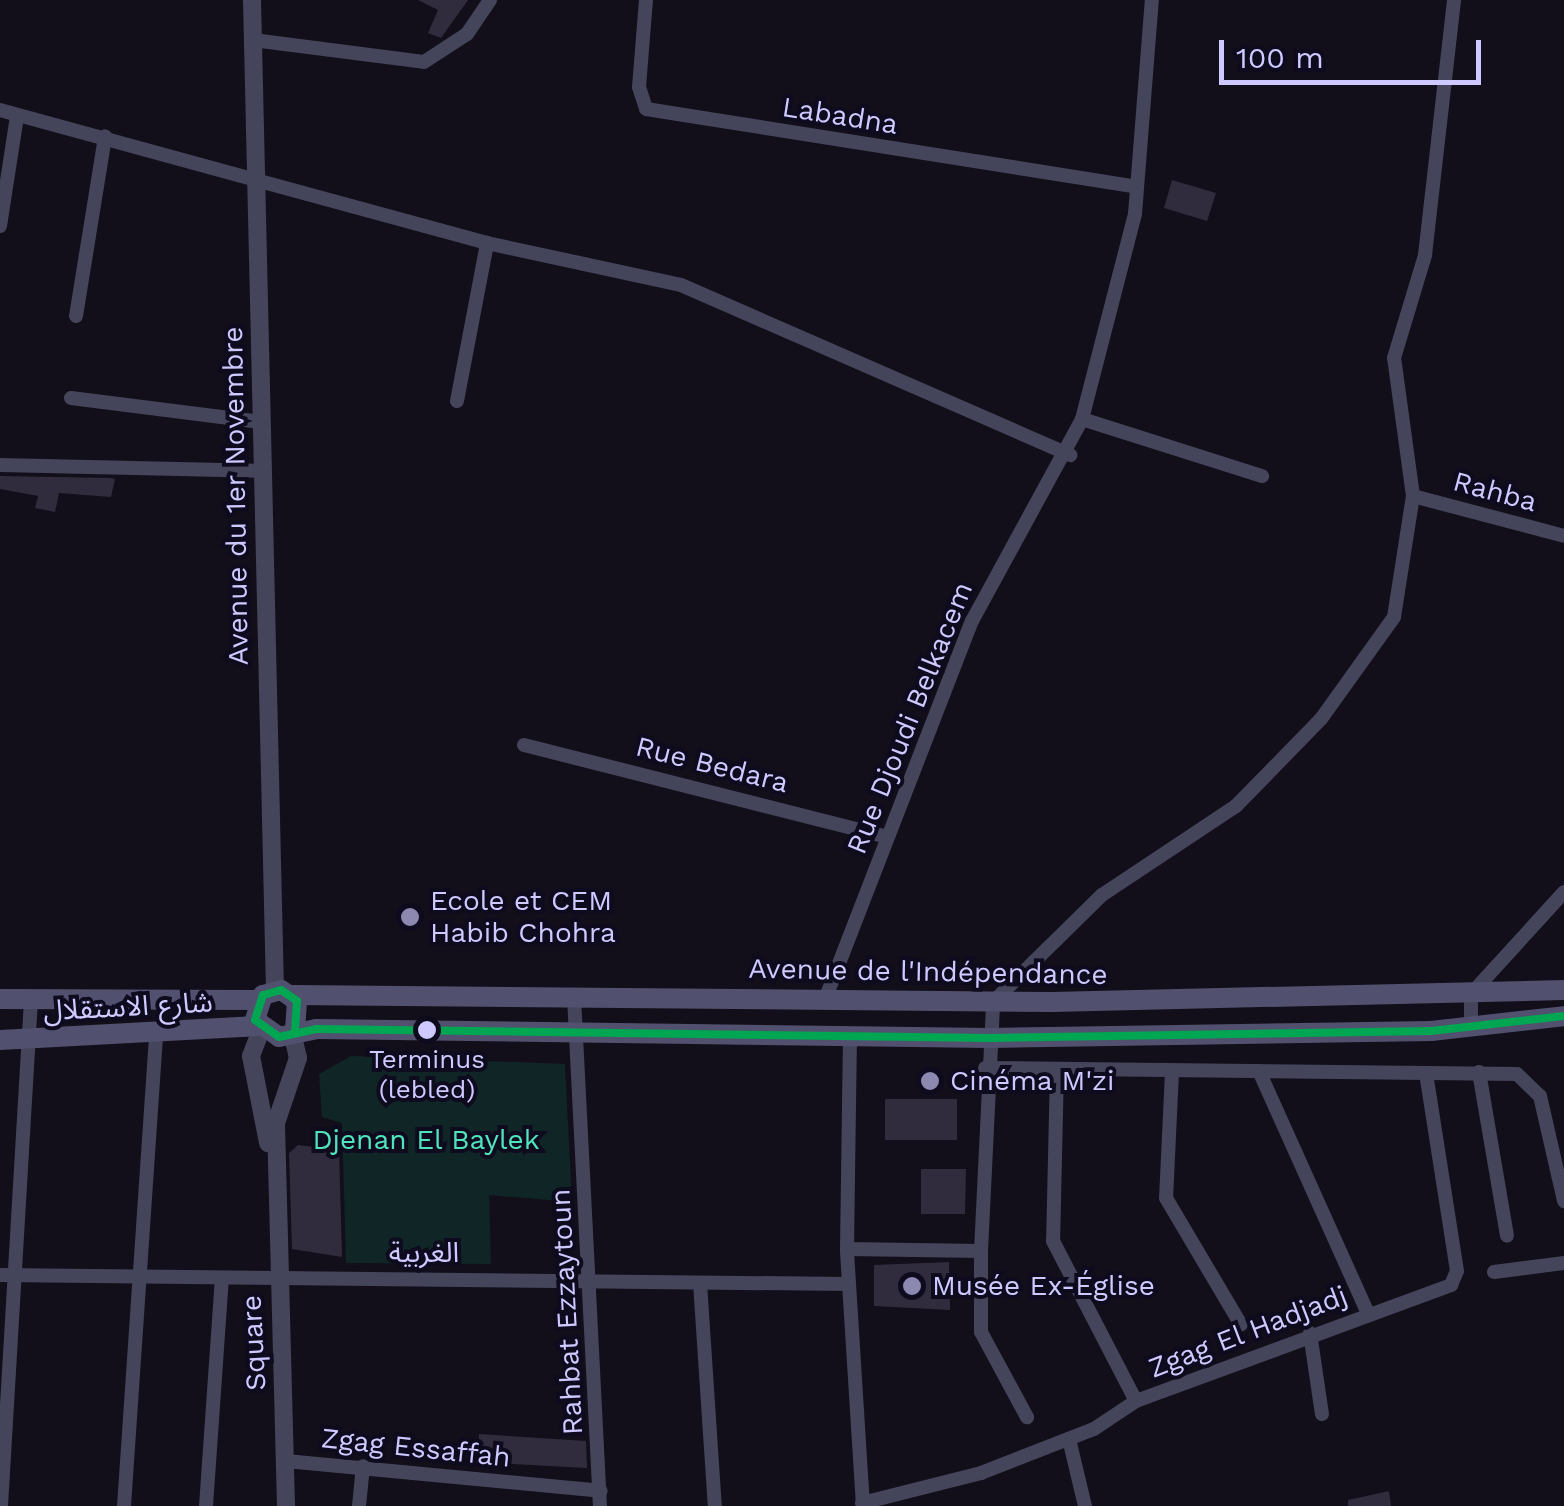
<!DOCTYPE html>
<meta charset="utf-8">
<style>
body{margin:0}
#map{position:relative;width:1564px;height:1506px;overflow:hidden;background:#120f1a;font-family:"Work Sans","Noto Sans Arabic",sans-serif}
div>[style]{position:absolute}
.green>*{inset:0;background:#0f2526}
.building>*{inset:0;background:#302c3e}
.minor>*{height:14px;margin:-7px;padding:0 7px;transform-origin:7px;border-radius:7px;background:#44445b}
.tertiary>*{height:18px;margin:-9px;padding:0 9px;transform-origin:9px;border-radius:9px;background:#44445b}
.secondary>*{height:20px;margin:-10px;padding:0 10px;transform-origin:10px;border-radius:10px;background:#52506f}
.bus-1>*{height:8px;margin:-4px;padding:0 4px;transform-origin:4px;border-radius:4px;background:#00a651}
.dots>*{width:28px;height:28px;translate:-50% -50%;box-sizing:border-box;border:5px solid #0e0b1f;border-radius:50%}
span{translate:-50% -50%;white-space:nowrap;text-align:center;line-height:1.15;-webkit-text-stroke:8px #0e0b1f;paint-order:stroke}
.bus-label{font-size:26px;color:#cec9ff}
.street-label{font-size:28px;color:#cec9ff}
.poi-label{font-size:28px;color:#cec9ff}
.left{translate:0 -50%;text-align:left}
.park-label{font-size:28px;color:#50e4bd}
.scale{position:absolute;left:1219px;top:40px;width:262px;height:45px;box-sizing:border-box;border:5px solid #cec9ff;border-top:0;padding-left:12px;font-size:30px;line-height:35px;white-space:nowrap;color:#cec9ff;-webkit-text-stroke:8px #0e0b1f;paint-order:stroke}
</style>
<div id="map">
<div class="green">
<i style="clip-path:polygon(351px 1056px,565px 1064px,572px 1202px,489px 1195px,491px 1264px,346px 1263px,342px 1123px,322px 1117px,319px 1074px)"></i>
</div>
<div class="building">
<i style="clip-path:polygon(418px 0,468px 0,441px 38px,428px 33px,438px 10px)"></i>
<i style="clip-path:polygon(1172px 180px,1216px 193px,1207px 221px,1164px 208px)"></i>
<i style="clip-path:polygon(0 476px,111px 478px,115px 479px,111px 497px,59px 493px,55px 512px,35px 508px,38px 496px,0 489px)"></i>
<i style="clip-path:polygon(885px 1099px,957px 1099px,957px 1140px,885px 1140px)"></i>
<i style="clip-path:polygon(298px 1145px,339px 1150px,342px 1257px,292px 1249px,289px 1153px)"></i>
<i style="clip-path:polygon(921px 1169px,966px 1169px,965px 1214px,921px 1214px)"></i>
<i style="clip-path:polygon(949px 1262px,950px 1310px,874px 1306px,874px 1265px)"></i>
<i style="clip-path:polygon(479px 1434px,586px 1441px,587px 1468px,477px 1462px)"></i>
<i style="clip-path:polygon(1389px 1491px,1391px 1506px,1348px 1506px,1348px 1500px)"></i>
</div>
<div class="minor">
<i style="left:646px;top:0;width:87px;rotate:94.6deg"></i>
<i style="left:639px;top:87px;width:23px;rotate:72deg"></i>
<i style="left:646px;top:109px;width:496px;rotate:9deg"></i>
<i style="left:253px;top:40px;width:172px;rotate:7.3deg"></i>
<i style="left:424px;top:62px;width:51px;rotate:-33.1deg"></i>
<i style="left:467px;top:34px;width:41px;rotate:-55.9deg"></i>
<i style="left:0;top:110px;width:505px;rotate:15.28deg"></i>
<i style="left:487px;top:243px;width:198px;rotate:12.2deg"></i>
<i style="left:681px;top:285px;width:425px;rotate:23.6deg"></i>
<i style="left:0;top:226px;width:111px;rotate:-81.2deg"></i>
<i style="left:76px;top:316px;width:182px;rotate:-80.8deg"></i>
<i style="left:71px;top:398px;width:193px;rotate:7.2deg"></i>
<i style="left:457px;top:401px;width:161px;rotate:-79.2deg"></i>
<i style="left:1082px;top:419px;width:189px;rotate:17.6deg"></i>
<i style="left:0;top:465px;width:263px;rotate:1.3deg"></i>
<i style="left:1413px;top:496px;width:156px;rotate:14.8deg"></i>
<i style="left:524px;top:745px;width:374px;rotate:14.2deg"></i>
<i style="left:574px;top:997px;width:510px;rotate:87.08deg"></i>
<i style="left:826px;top:997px;width:403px;rotate:-68.8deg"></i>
<i style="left:972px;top:621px;width:230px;rotate:-61.4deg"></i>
<i style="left:1082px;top:419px;width:212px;rotate:-75.5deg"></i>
<i style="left:1135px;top:214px;width:215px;rotate:-85.5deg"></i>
<i style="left:1471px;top:1026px;width:32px;rotate:-90deg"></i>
<i style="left:1471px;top:994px;width:138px;rotate:-47.6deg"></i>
<i style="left:985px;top:1068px;width:532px;rotate:0.65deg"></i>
<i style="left:1517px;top:1074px;width:32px;rotate:44deg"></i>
<i style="left:1540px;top:1096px;width:108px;rotate:77.1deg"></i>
<i style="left:1057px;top:1069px;width:172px;rotate:91.3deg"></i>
<i style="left:1053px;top:1241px;width:180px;rotate:62.6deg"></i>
<i style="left:1259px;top:1071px;width:265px;rotate:65.8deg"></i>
<i style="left:1172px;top:1072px;width:126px;rotate:92.7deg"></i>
<i style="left:1166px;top:1198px;width:147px;rotate:59.4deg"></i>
<i style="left:1479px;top:1072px;width:166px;rotate:80.3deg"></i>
<i style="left:847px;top:1249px;width:214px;rotate:-89.2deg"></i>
<i style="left:981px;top:1251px;width:81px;rotate:90deg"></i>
<i style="left:981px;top:1332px;width:97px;rotate:61.6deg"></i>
<i style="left:1494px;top:1272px;width:71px;rotate:-7.3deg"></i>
<i style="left:0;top:1275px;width:849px;rotate:0.61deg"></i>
<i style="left:700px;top:1283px;width:224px;rotate:86.2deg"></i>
<i style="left:1310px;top:1333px;width:82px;rotate:81.6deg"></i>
<i style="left:1069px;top:1439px;width:69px;rotate:76.6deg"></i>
<i style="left:286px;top:1461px;width:316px;rotate:5.4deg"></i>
<i style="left:862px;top:1503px;width:123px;rotate:-14.1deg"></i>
<i style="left:981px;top:1473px;width:121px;rotate:-21.3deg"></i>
<i style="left:1094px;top:1429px;width:50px;rotate:-33.7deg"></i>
<i style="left:1136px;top:1401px;width:336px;rotate:-20.2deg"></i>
<i style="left:1451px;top:1285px;width:15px;rotate:-67deg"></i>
<i style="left:1457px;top:1271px;width:200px;rotate:-98.9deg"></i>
<i style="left:1px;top:1506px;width:507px;rotate:-86.61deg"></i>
<i style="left:124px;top:1506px;width:471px;rotate:-86.1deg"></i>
<i style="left:206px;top:1506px;width:227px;rotate:-86deg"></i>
<i style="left:359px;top:1506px;width:40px;rotate:-84.3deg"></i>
<i style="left:863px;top:1506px;width:257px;rotate:-93.6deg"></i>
<i style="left:847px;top:1249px;width:134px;rotate:0.9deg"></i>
<i style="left:981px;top:1251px;width:249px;rotate:-87.2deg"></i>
<i style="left:993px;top:1002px;width:153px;rotate:-44.5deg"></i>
<i style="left:1102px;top:895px;width:161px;rotate:-33.6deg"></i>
<i style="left:1236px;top:806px;width:122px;rotate:-45.7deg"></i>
<i style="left:1321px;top:719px;width:125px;rotate:-54.4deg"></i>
<i style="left:1394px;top:617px;width:122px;rotate:-81.1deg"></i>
<i style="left:1413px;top:496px;width:139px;rotate:-97.8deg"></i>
<i style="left:1394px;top:358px;width:108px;rotate:-73.2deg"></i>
<i style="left:1425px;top:255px;width:257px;rotate:-83.5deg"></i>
</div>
<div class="tertiary">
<i style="left:252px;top:0;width:990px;rotate:88.67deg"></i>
<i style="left:261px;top:1030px;width:28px;rotate:111deg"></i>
<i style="left:251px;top:1056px;width:89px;rotate:78.9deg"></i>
<i style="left:286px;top:1506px;width:383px;rotate:-91.5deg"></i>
<i style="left:276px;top:1123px;width:69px;rotate:-71.3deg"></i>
<i style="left:298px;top:1058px;width:27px;rotate:-103deg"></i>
</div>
<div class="secondary">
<i style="left:292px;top:995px;width:760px;rotate:0.53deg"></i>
<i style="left:1052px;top:1002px;width:512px;rotate:-1.34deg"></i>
<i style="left:0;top:999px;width:258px;rotate:0.2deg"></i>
<i style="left:295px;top:1030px;width:29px;rotate:-86deg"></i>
<i style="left:297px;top:1001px;width:19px;rotate:-145deg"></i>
<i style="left:281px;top:990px;width:19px;rotate:164deg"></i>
<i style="left:263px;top:995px;width:26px;rotate:108deg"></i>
<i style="left:255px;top:1020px;width:29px;rotate:35deg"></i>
<i style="left:279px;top:1037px;width:38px;rotate:-12deg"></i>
<i style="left:316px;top:1029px;width:673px;rotate:0.77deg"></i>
<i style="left:989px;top:1038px;width:442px;rotate:-0.9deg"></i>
<i style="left:1431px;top:1031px;width:134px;rotate:-6.4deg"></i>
<i style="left:0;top:1040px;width:258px;rotate:-3.1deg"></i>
</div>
<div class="bus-1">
<i style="left:295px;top:1030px;width:29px;rotate:-86deg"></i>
<i style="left:297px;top:1001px;width:19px;rotate:-145deg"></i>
<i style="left:281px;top:990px;width:19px;rotate:164deg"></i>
<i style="left:263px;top:995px;width:26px;rotate:108deg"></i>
<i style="left:255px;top:1020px;width:29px;rotate:35deg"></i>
<i style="left:279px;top:1037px;width:38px;rotate:-12deg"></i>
<i style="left:316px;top:1029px;width:673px;rotate:0.77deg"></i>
<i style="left:989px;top:1038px;width:442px;rotate:-0.9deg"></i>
<i style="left:1431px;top:1031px;width:134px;rotate:-6.4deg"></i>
</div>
<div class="dots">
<i style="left:410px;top:917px;background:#8c88af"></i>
<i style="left:427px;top:1030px;background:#cec9ff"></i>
<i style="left:930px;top:1081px;background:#8c88af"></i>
<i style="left:912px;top:1286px;background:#8c88af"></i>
</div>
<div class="bus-label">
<span style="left:427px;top:1075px">Terminus<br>(lebled)</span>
</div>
<div class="street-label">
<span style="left:840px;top:116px;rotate:9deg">Labadna</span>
<span style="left:1495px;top:492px;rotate:15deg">Rahba</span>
<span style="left:236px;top:496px;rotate:-91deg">Avenue du 1er Novembre</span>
<span style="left:910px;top:718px;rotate:-68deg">Rue Djoudi Belkacem</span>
<span style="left:712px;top:765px;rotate:14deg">Rue Bedara</span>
<span style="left:928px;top:972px;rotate:1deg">Avenue de l'Indépendance</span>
<span style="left:128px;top:1007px;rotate:-3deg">شارع الاستقلال</span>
<span style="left:424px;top:1253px">الغربية</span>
<span style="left:567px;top:1312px;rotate:-93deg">Rahbat Ezzaytoun</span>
<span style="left:1248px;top:1332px;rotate:-21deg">Zgag El Hadjadj</span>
<span style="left:254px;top:1343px;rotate:-93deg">Square</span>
<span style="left:416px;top:1448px;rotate:6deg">Zgag Essaffah</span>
</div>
<div class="poi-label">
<span class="left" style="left:430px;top:917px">Ecole et CEM<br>Habib Chohra</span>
<span class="left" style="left:950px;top:1081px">Cinéma M'zi</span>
<span class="left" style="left:932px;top:1286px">Musée Ex-Église</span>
</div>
<div class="park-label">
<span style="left:426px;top:1140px">Djenan El Baylek</span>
</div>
<div class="scale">100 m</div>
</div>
